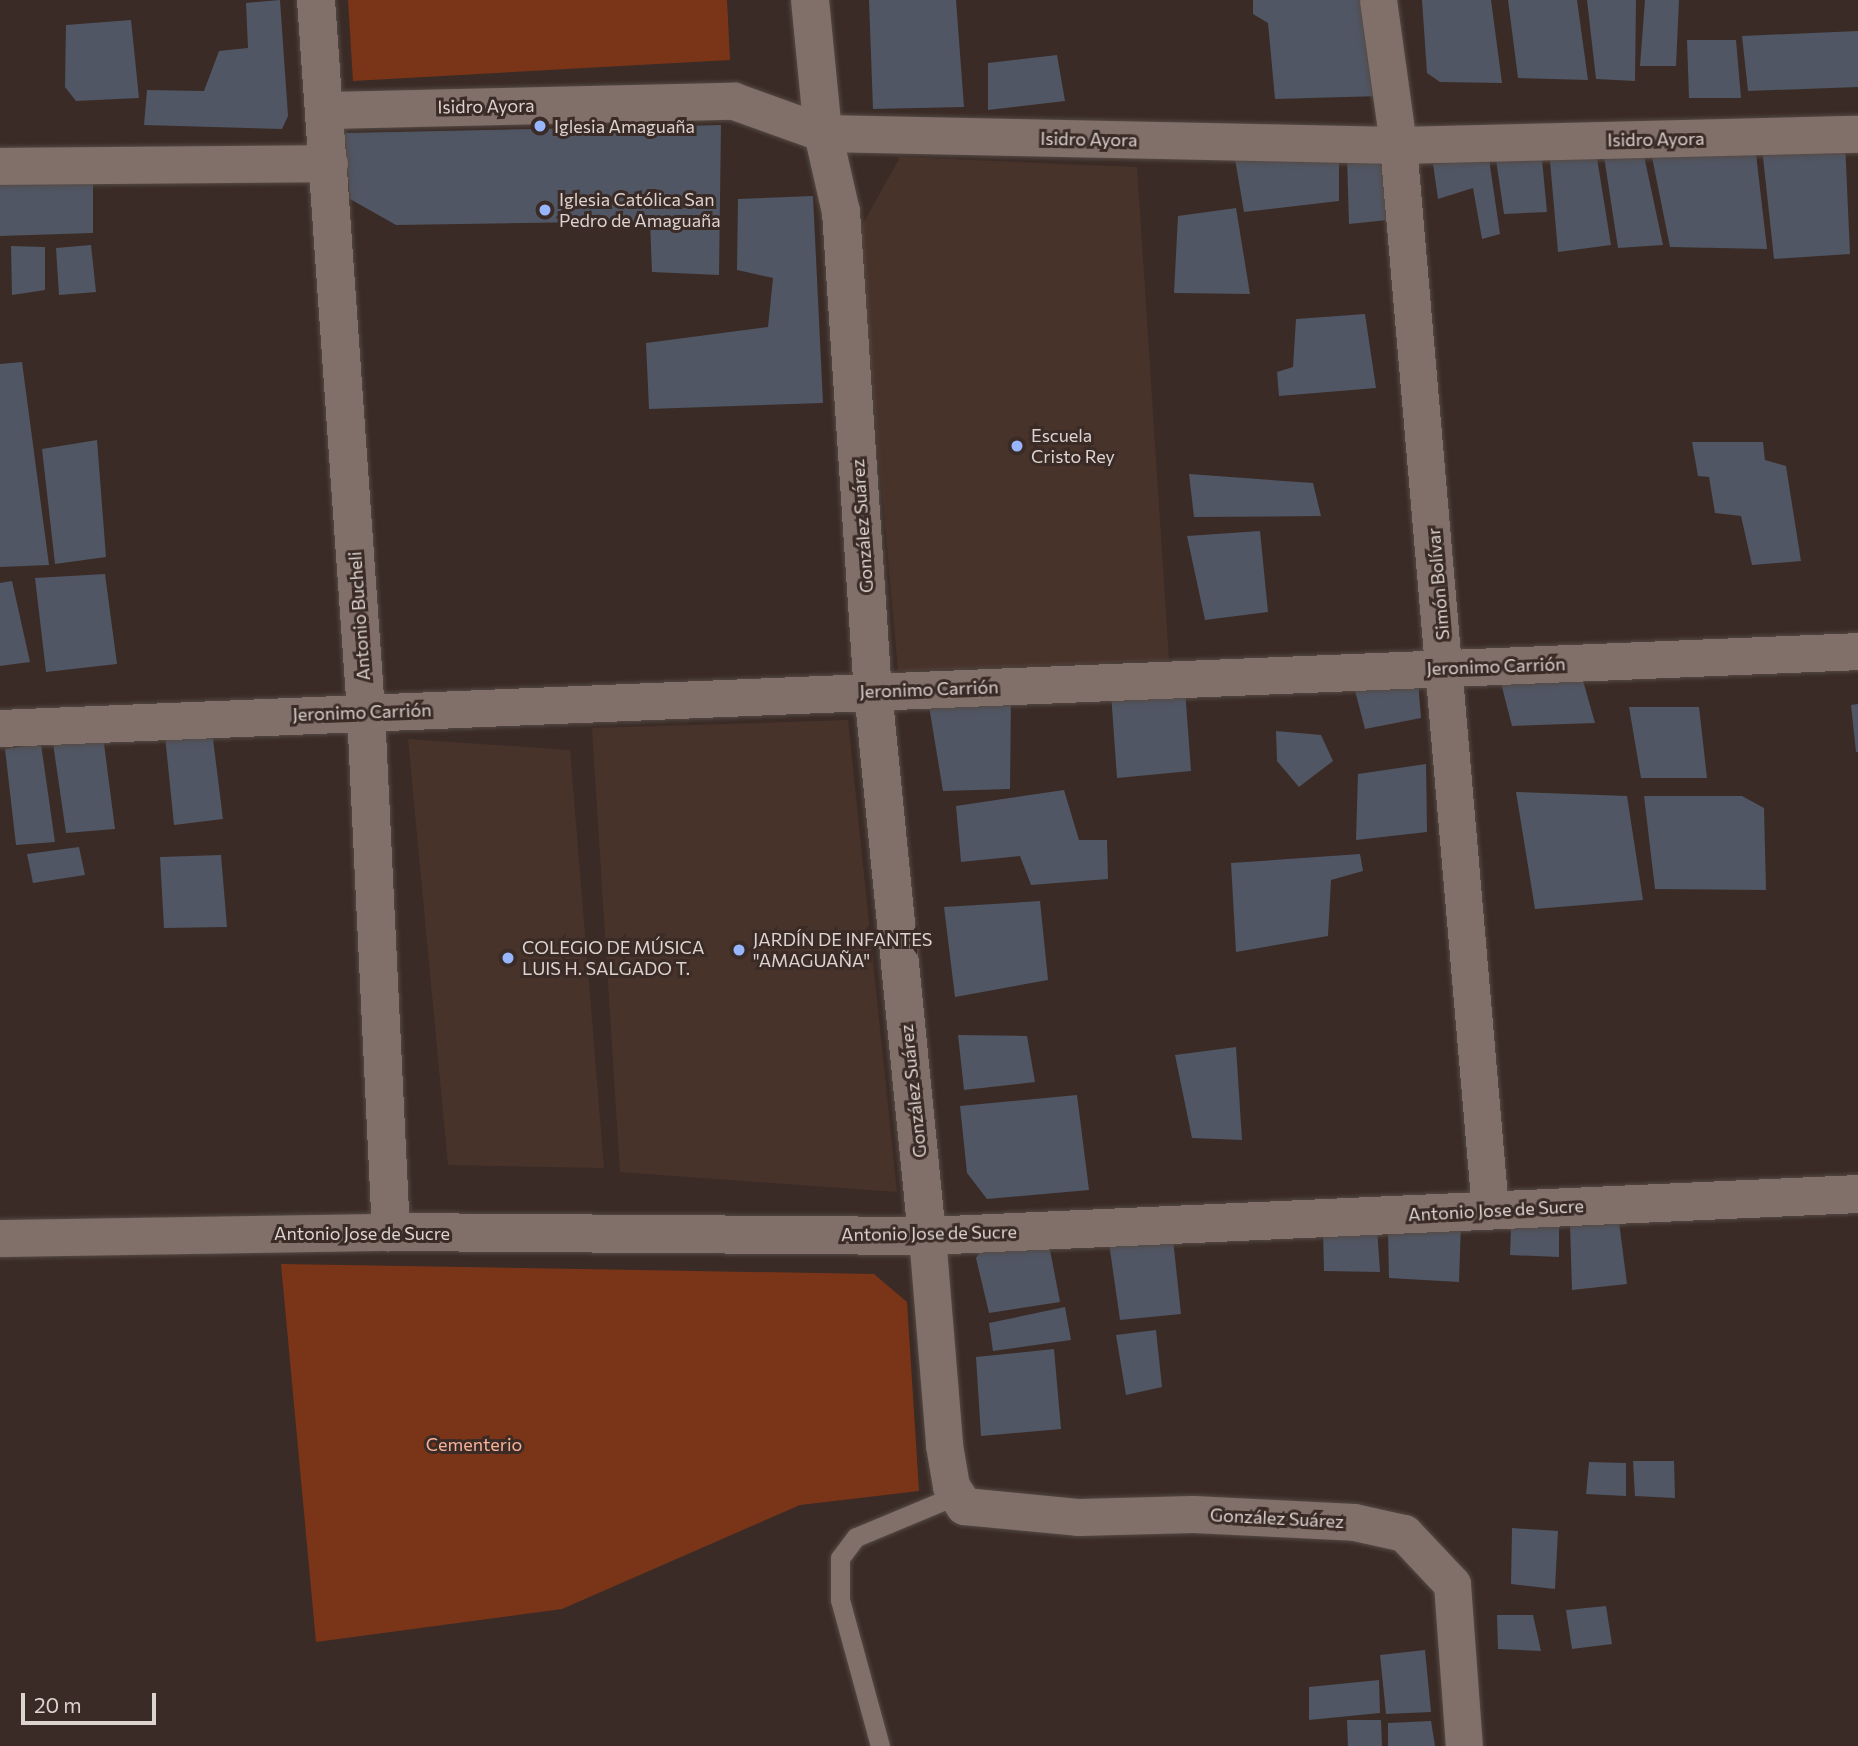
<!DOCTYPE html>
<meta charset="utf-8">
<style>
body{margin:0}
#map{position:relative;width:1858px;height:1746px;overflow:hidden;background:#3a2b26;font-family:Commissioner,sans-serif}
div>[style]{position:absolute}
.built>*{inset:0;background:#48332b}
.green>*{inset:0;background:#7a3519}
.building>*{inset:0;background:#505663}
.roads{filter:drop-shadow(0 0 2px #554a45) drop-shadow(0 0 2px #554a45)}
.service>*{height:19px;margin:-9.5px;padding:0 9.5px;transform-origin:9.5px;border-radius:9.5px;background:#81706a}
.minor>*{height:37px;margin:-18.5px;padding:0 18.5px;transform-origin:18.5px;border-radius:18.5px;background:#81706a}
.tertiary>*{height:38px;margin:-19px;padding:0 19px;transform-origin:19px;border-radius:19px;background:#81706a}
.dots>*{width:19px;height:19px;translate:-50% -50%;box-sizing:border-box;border:4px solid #3a2b26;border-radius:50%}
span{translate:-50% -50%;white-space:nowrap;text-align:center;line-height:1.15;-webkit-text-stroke:6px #3a2b26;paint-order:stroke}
.street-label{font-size:18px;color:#ddd4d0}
.poi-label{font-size:18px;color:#ddd4d0}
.left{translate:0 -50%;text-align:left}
.park-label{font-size:18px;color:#f9b197}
.scale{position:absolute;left:21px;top:1693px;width:135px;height:32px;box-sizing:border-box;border:4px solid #ddd4d0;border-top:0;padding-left:9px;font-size:21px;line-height:24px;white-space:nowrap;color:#ddd4d0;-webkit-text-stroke:5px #3a2b26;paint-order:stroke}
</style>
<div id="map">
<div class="built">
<i style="clip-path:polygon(900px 157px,1137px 167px,1169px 660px,898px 671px,859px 231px)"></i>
<i style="clip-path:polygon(848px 720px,897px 1192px,620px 1172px,592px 728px)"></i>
<i style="clip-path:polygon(408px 739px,570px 750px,604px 1168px,448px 1165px)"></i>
</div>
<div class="green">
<i style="clip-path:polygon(348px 0,727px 0,730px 60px,353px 81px)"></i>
<i style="clip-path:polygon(281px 1264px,874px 1274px,907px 1302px,919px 1491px,800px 1505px,562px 1609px,316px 1642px)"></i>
</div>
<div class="building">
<i style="clip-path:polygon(280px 0,288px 116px,282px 129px,144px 125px,147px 90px,204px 91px,219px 51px,248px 48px,246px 3px)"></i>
<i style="clip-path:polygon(869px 0,956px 0,964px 107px,873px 109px)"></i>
<i style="clip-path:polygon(1253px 0,1377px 0,1382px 96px,1275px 99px,1268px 23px,1253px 14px)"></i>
<i style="clip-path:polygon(1422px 0,1491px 0,1502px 83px,1440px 82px,1427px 73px)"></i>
<i style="clip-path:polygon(1508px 0,1577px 0,1588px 80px,1518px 78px)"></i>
<i style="clip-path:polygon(1587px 0,1636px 0,1635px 81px,1596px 79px)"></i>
<i style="clip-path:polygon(1645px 0,1679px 0,1676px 66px,1640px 66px)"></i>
<i style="clip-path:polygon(131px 20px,139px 98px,76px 101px,65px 87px,66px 25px)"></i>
<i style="clip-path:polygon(1858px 31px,1858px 87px,1748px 91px,1742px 36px)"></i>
<i style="clip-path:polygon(1687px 40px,1736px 40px,1741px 98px,1689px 98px)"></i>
<i style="clip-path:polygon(1057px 55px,1065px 101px,988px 110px,988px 63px)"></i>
<i style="clip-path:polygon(721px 125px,719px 275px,652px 272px,650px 221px,396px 225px,350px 199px,344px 133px)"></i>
<i style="clip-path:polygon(1845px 142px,1850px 254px,1774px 259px,1762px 148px)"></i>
<i style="clip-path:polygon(1755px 145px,1767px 249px,1670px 247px,1650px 147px)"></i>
<i style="clip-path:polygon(1541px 149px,1547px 212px,1504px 214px,1495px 153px)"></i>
<i style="clip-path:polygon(1549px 150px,1596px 152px,1611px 245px,1558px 252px)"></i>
<i style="clip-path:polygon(1603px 150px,1643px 151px,1663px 245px,1618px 248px)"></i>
<i style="clip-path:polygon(1234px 153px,1339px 156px,1339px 201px,1244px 212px)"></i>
<i style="clip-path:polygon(1384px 155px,1388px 220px,1349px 224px,1347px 157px)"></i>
<i style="clip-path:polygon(1489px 159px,1500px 234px,1482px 239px,1473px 188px,1438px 199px,1433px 164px)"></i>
<i style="clip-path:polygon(93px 173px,93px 233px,0 236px,0 175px)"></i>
<i style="clip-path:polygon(813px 196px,823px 403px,649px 409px,646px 343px,768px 327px,773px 278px,737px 270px,738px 199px)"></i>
<i style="clip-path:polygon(1236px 208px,1250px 294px,1174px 293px,1178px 216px)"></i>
<i style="clip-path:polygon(91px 245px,96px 292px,59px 295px,56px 248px)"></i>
<i style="clip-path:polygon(11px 246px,45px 247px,45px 290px,12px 295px)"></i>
<i style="clip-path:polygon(1365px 314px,1376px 388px,1279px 396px,1277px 372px,1293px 367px,1296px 319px)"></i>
<i style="clip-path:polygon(22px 362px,49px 565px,0 567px,0 364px)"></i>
<i style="clip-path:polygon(97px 440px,106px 557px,55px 564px,42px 449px)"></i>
<i style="clip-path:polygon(1692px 442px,1763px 442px,1765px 460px,1786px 466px,1801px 561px,1752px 565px,1741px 516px,1715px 513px,1709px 477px,1698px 476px)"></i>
<i style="clip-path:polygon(1189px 474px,1313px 483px,1321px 516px,1194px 517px)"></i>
<i style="clip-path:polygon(1260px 531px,1268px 612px,1205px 620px,1187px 536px)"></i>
<i style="clip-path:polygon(105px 574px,117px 664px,46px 672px,35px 578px)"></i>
<i style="clip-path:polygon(12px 581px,30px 662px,0 666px,0 583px)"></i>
<i style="clip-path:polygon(1582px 677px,1595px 723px,1512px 726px,1501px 683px)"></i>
<i style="clip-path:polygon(1418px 680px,1421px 718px,1365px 729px,1353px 683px)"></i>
<i style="clip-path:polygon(1185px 689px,1191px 771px,1117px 778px,1111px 693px)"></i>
<i style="clip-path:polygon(927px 694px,1011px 695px,1010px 789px,943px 791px)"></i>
<i style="clip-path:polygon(1858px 704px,1858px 752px,1856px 752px,1851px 705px)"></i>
<i style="clip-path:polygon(1629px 707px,1699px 707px,1707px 778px,1641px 778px)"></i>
<i style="clip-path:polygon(211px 723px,223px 819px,174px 825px,164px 726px)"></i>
<i style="clip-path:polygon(1276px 731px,1321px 735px,1333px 761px,1299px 787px,1277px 761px)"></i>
<i style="clip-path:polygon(103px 736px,115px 829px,66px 833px,53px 743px)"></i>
<i style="clip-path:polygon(41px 744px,55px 842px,16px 845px,5px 749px)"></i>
<i style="clip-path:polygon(1426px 764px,1427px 832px,1356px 840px,1358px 774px)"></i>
<i style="clip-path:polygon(1064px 790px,1079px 840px,1107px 840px,1108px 879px,1031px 885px,1020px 856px,961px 862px,956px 806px)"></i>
<i style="clip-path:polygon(1516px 792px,1627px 796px,1643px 900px,1535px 909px)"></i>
<i style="clip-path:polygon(1644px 796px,1742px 796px,1764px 808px,1766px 890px,1655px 889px)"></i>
<i style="clip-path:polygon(79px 847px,85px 875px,33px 883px,27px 854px)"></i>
<i style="clip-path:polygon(1360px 854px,1363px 871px,1331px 880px,1328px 936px,1236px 952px,1231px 863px)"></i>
<i style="clip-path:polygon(221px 855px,227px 927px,164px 928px,160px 857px)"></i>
<i style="clip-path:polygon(1040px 901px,1048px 980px,955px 997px,944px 907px)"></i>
<i style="clip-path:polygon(958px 1035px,1027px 1036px,1035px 1082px,964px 1090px)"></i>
<i style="clip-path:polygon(1236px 1047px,1242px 1140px,1192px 1138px,1175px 1055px)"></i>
<i style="clip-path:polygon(1077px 1095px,1089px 1190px,987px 1199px,967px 1173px,960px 1106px)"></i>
<i style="clip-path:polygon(1619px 1222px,1627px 1284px,1572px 1290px,1570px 1224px)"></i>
<i style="clip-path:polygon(1461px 1223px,1459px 1282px,1389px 1278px,1388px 1229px)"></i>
<i style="clip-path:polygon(1559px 1223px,1559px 1257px,1510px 1255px,1511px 1227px)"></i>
<i style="clip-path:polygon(1377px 1227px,1380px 1272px,1324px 1271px,1323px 1232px)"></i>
<i style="clip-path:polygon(1173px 1239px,1181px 1314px,1120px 1320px,1109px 1243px)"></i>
<i style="clip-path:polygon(984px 1246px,1050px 1250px,1060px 1302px,989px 1313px,976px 1258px)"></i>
<i style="clip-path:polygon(1065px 1307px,1071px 1340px,993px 1351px,989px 1323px)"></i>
<i style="clip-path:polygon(1156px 1330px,1162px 1387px,1126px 1395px,1116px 1335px)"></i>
<i style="clip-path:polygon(1054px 1349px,1061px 1429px,981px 1436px,976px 1357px)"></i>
<i style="clip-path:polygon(1633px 1461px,1674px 1461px,1675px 1498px,1635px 1496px)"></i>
<i style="clip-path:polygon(1589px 1462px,1626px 1463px,1626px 1496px,1586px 1494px)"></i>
<i style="clip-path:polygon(1512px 1528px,1558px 1531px,1555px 1589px,1511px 1584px)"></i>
<i style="clip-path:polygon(1606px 1606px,1612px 1644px,1572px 1649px,1566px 1610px)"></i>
<i style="clip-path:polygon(1497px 1615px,1533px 1615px,1541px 1651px,1498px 1649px)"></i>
<i style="clip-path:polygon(1425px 1650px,1431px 1712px,1386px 1714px,1380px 1655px)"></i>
<i style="clip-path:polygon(1379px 1680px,1380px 1713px,1309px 1720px,1309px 1687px)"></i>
<i style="clip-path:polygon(1347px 1720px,1381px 1720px,1382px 1746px,1348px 1746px)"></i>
<i style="clip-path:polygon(1431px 1721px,1435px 1746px,1388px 1746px,1388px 1723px)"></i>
</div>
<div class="roads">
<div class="service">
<i style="left:880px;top:1746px;width:151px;rotate:-105.3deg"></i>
<i style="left:840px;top:1600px;width:42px;rotate:-90deg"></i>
<i style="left:840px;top:1558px;width:26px;rotate:-53deg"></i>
<i style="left:856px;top:1537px;width:109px;rotate:-22.6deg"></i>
</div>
<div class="minor">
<i style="left:1378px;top:0;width:146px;rotate:82.1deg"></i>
<i style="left:1398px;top:145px;width:1069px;rotate:85.06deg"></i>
<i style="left:325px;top:110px;width:409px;rotate:-1.3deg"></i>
<i style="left:734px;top:101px;width:95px;rotate:19.8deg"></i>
<i style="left:823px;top:133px;width:575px;rotate:1.2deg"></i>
<i style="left:1398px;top:145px;width:460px;rotate:-1.4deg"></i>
<i style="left:0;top:166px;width:329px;rotate:-0.5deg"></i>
<i style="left:0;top:728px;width:1860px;rotate:-2.37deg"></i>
<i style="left:927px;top:1236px;width:210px;rotate:85.3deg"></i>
<i style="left:944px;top:1445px;width:42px;rotate:80.3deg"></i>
<i style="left:951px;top:1486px;width:24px;rotate:57deg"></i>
<i style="left:964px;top:1506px;width:116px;rotate:5.5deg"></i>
<i style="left:1079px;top:1517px;width:114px;rotate:-1.5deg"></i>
<i style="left:1193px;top:1514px;width:161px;rotate:2.8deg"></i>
<i style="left:1354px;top:1522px;width:51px;rotate:12.4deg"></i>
<i style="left:1404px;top:1533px;width:70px;rotate:46.7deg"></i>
<i style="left:1452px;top:1584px;width:162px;rotate:85.8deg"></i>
<i style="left:0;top:1238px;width:391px;rotate:-0.9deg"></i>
</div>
<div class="tertiary">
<i style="left:316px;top:0;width:714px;rotate:85.98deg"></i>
<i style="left:366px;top:712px;width:521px;rotate:87.25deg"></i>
<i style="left:391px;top:1232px;width:536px;rotate:0.43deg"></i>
<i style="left:927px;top:1236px;width:932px;rotate:-2.58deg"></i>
<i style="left:810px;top:0;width:134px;rotate:84.4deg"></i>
<i style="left:823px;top:133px;width:81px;rotate:77.2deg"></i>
<i style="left:841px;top:212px;width:480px;rotate:86.2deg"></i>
<i style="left:873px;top:691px;width:548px;rotate:84.34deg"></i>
</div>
</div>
<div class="dots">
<i style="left:540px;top:126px;background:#97b6fd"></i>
<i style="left:545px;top:210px;background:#97b6fd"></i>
<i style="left:1017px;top:446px;background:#97b6fd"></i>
<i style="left:739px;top:950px;background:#97b6fd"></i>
<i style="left:508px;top:958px;background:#97b6fd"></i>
</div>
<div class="street-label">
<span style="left:486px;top:106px;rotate:-1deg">Isidro Ayora</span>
<span style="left:1089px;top:139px;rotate:1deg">Isidro Ayora</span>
<span style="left:1656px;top:139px;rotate:-1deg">Isidro Ayora</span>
<span style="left:862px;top:526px;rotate:-94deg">González Suárez</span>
<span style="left:1438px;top:584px;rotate:-95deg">Simón Bolívar</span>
<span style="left:359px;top:616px;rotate:-94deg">Antonio Bucheli</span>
<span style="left:1496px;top:666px;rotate:-2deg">Jeronimo Carrión</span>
<span style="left:929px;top:689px;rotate:-2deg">Jeronimo Carrión</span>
<span style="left:362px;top:712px;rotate:-2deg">Jeronimo Carrión</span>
<span style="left:913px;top:1091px;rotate:-96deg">González Suárez</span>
<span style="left:1496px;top:1210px;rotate:-3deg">Antonio Jose de Sucre</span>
<span style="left:362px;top:1233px">Antonio Jose de Sucre</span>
<span style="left:929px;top:1233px;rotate:-1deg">Antonio Jose de Sucre</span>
<span style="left:1277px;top:1518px;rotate:3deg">González Suárez</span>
</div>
<div class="poi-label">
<span class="left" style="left:554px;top:126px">Iglesia Amaguaña</span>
<span class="left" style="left:559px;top:210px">Iglesia Católica San<br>Pedro de Amaguaña</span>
<span class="left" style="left:1031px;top:446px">Escuela<br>Cristo Rey</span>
<span class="left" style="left:753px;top:950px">JARDÍN DE INFANTES<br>"AMAGUAÑA"</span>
<span class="left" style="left:522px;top:958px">COLEGIO DE MÚSICA<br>LUIS H. SALGADO T.</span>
</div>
<div class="park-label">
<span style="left:474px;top:1444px">Cementerio</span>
</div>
<div class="scale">20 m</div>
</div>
